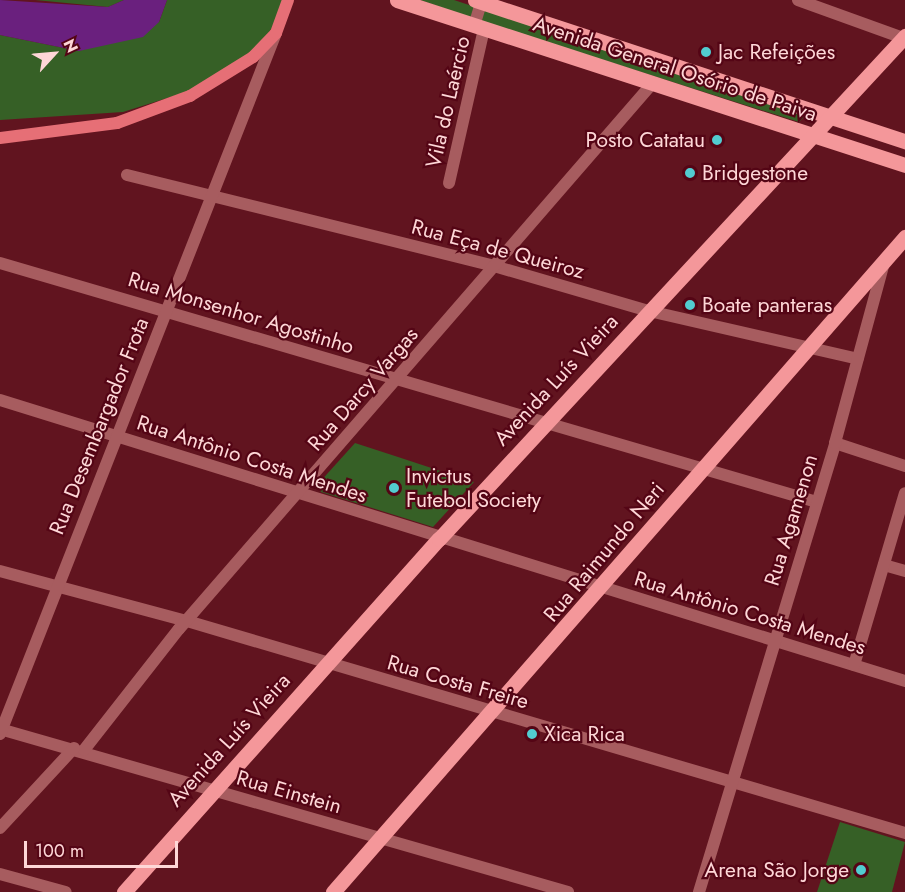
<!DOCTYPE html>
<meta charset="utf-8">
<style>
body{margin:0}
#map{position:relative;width:905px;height:892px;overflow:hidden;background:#61141f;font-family:Jost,sans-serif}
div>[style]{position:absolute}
.green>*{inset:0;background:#366026}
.water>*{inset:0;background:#6a207e}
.minor>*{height:12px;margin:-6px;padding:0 6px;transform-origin:6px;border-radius:6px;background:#a75c5f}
.secondary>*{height:12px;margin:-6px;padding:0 6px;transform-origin:6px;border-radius:6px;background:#e66f76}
.primary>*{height:15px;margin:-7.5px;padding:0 7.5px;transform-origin:7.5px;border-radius:7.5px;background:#f4979a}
.dots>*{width:16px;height:16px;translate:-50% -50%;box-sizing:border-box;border:3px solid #540515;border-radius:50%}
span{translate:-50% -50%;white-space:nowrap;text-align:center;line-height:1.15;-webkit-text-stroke:4.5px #540515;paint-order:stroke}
.poi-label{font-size:21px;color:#fed7d7}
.left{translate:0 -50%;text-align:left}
.right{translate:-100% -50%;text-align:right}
.street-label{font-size:21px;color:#fed7d7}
.north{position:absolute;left:24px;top:24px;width:60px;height:60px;-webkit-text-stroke:4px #540515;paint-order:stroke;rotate:64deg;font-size:16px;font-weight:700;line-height:24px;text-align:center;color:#fed7d7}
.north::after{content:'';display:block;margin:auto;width:21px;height:27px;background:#fed7d7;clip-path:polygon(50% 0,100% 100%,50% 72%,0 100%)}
.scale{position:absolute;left:24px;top:841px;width:154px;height:27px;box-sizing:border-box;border:3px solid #fed7d7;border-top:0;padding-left:8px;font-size:18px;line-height:21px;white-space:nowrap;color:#fed7d7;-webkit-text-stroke:4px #540515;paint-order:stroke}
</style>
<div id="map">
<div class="green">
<i style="clip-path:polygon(35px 0,124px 0,108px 7px)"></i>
<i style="clip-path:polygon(167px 0,286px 0,277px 21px,252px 56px,199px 88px,123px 112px,0 120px,0 35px,79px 51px,159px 22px)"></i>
<i style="clip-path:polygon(420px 0,454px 0,475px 7px,472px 18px)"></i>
<i style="clip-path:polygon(483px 10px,805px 116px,799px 122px,480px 21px)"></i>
<i style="clip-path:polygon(355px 443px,395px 456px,474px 482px,433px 527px,321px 492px,318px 484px)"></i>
<i style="clip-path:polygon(840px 822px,905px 842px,892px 892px,817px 892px)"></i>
</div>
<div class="water">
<i style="clip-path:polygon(0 0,108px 7px,124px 0,167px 0,159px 22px,143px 37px,79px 51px,0 35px)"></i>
</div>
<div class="minor">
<i style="left:798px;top:0;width:112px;rotate:19.9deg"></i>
<i style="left:474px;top:26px;width:27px;rotate:-73deg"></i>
<i style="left:127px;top:175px;width:378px;rotate:13.9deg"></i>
<i style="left:494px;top:266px;width:161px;rotate:16.2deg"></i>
<i style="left:649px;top:311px;width:214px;rotate:12.9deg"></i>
<i style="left:449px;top:183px;width:158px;rotate:-77.2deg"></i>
<i style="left:0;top:263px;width:851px;rotate:16.31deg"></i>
<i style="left:0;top:400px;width:948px;rotate:17.25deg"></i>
<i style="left:835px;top:443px;width:74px;rotate:18.2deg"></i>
<i style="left:884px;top:565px;width:22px;rotate:16deg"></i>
<i style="left:0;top:571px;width:194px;rotate:15deg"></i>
<i style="left:187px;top:621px;width:749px;rotate:16.45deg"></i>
<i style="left:854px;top:665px;width:179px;rotate:-73.5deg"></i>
<i style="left:0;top:729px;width:591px;rotate:16.01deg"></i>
<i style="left:0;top:734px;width:753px;rotate:-68.51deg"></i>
<i style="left:84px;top:750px;width:154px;rotate:-51.9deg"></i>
<i style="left:179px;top:629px;width:722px;rotate:-49.05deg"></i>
<i style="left:0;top:828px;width:109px;rotate:-47.2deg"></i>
<i style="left:0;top:874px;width:68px;rotate:15.3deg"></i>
<i style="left:699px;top:892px;width:469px;rotate:-73.1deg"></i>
<i style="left:835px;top:443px;width:187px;rotate:-74.8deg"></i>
</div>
<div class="secondary">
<i style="left:0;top:138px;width:118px;rotate:-7.3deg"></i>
<i style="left:117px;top:123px;width:78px;rotate:-20.3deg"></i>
<i style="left:190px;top:96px;width:74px;rotate:-31.8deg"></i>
<i style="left:253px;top:57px;width:33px;rotate:-46deg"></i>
<i style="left:276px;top:33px;width:35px;rotate:-70deg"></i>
</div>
<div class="primary">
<i style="left:397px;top:0;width:534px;rotate:17.99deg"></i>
<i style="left:475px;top:0;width:453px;rotate:18.2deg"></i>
<i style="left:124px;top:892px;width:473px;rotate:-48.3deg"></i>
<i style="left:439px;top:539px;width:686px;rotate:-47.19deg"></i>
<i style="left:333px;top:892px;width:870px;rotate:-48.87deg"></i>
</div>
<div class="dots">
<i style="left:706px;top:52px;background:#52ccd0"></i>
<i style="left:717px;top:140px;background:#52ccd0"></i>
<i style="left:690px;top:173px;background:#52ccd0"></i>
<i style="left:690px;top:305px;background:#52ccd0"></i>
<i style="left:394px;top:488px;background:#52ccd0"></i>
<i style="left:532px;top:734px;background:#52ccd0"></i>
<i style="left:861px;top:870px;background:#52ccd0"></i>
</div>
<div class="poi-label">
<span class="left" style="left:718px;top:52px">Jac Refeições</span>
<span class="right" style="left:705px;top:140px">Posto Catatau</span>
<span class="left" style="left:702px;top:173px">Bridgestone</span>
<span class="left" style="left:702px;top:305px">Boate panteras</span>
<span class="left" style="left:406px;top:488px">Invictus<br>Futebol Society</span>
<span class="left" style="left:544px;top:734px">Xica Rica</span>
<span class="right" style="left:849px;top:870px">Arena São Jorge</span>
</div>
<div class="street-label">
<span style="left:675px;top:69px;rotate:18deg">Avenida General Osório de Paiva</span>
<span style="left:448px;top:102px;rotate:-77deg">Vila do Laércio</span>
<span style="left:498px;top:249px;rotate:15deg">Rua Eça de Queiroz</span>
<span style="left:241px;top:313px;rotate:17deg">Rua Monsenhor Agostinho</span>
<span style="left:556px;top:380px;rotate:-47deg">Avenida Luís Vieira</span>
<span style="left:363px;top:389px;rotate:-49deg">Rua Darcy Vargas</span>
<span style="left:99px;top:426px;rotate:-68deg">Rua Desembargador Frota</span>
<span style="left:252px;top:459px;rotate:18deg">Rua Antônio Costa Mendes</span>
<span style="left:791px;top:520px;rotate:-73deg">Rua Agamenon</span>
<span style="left:604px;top:552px;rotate:-50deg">Rua Raimundo Neri</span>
<span style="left:750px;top:613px;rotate:17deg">Rua Antônio Costa Mendes</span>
<span style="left:458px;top:682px;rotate:16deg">Rua Costa Freire</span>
<span style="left:229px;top:740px;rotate:-48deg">Avenida Luís Vieira</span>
<span style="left:289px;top:792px;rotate:16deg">Rua Einstein</span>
</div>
<div class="north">N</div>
<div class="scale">100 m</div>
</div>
